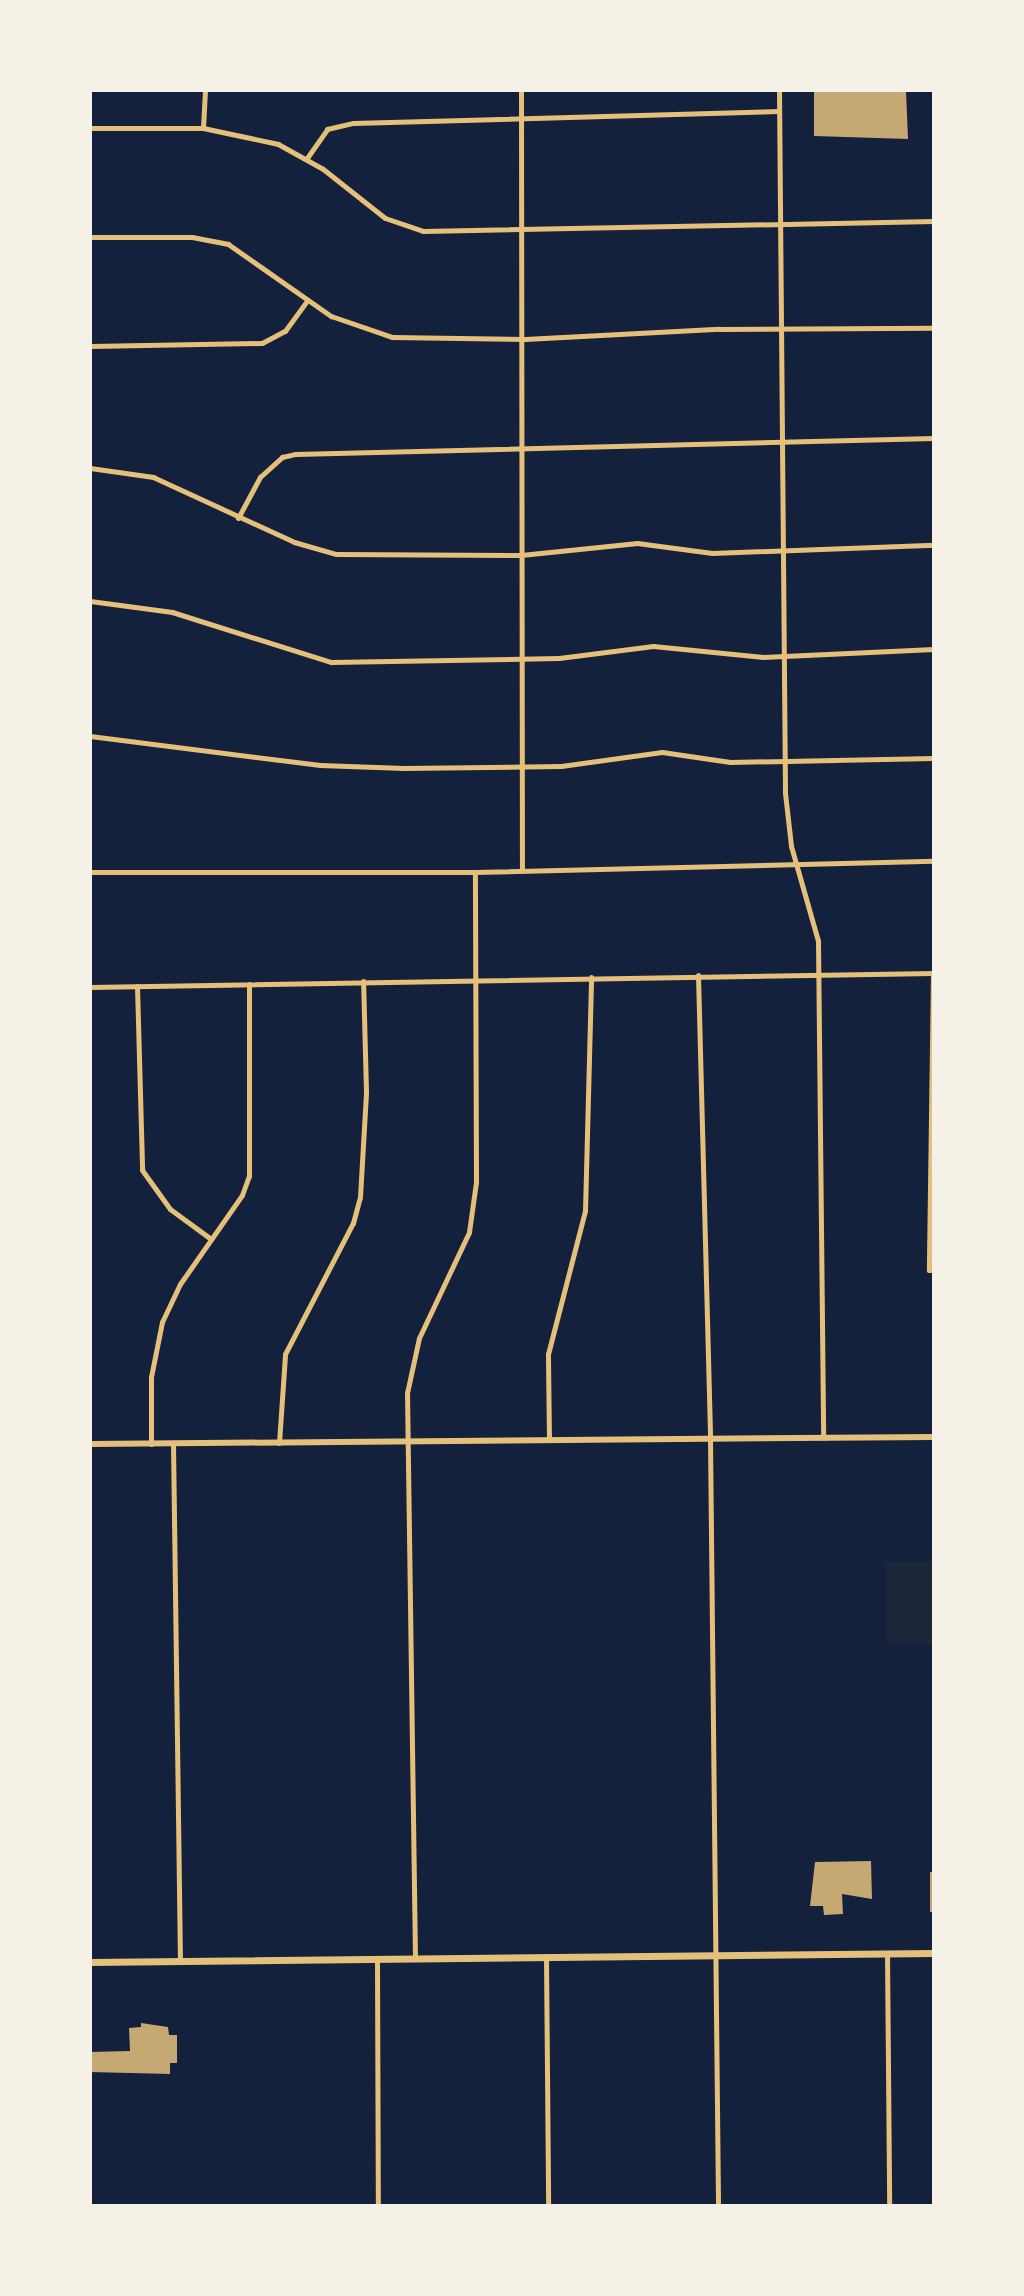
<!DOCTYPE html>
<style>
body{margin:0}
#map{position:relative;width:1024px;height:2296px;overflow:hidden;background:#14213d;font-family:Figtree,sans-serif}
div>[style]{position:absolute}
.green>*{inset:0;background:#1d2539}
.building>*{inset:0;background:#c6a872}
.minor>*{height:5px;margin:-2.5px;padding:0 2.5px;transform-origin:2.5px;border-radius:2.5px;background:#e5c07b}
.tertiary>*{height:6px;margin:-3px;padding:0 3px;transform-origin:3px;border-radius:3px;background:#e5c07b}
.secondary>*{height:7px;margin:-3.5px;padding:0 3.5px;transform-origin:3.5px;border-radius:3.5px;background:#e5c07b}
span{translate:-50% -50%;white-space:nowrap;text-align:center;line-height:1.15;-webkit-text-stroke:6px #f6f1e7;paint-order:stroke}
.frame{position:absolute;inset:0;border:92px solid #f6f1e7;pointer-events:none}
</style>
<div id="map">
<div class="green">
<i style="clip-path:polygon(885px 1562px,934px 1562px,934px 1643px,885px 1643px)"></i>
</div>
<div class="building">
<i style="clip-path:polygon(814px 90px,906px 91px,908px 139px,814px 136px)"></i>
<i style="clip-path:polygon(871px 1861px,872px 1899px,842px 1894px,843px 1914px,824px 1915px,823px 1906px,810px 1906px,815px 1862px)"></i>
<i style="clip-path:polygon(930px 1872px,934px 1872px,934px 1912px,930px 1912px)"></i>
<i style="clip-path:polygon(141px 2023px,168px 2027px,169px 2035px,177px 2035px,177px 2063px,170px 2063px,170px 2074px,90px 2072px,90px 2052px,130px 2051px,129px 2028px,141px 2027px)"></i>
</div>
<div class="minor">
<i style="left:521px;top:90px;width:780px;rotate:89.93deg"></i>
<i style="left:779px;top:90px;width:703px;rotate:89.51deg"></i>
<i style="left:785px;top:793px;width:53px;rotate:83.5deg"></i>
<i style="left:791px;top:846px;width:99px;rotate:74.1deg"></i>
<i style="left:818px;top:941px;width:497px;rotate:89.4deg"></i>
<i style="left:90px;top:128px;width:113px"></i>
<i style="left:203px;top:128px;width:77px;rotate:12deg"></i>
<i style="left:278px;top:144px;width:51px;rotate:29.1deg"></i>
<i style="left:323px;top:169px;width:79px;rotate:38.3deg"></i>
<i style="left:385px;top:218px;width:40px;rotate:18.9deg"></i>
<i style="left:423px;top:231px;width:511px;rotate:-1.12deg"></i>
<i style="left:203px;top:128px;width:38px;rotate:-87deg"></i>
<i style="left:307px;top:158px;width:35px;rotate:-55deg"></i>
<i style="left:327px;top:129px;width:27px;rotate:-13deg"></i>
<i style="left:353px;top:123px;width:426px;rotate:-1.6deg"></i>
<i style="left:90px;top:237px;width:102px"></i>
<i style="left:192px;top:237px;width:37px;rotate:11deg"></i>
<i style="left:228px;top:244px;width:126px;rotate:35deg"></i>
<i style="left:331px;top:316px;width:65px;rotate:19deg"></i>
<i style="left:392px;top:337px;width:133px;rotate:0.9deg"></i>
<i style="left:525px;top:339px;width:194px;rotate:-3deg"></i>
<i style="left:719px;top:329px;width:215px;rotate:-0.3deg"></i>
<i style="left:90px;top:346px;width:172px;rotate:-1deg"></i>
<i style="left:262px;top:343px;width:26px;rotate:-28deg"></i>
<i style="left:285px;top:331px;width:36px;rotate:-54deg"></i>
<i style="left:90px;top:468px;width:64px;rotate:8.1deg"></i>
<i style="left:153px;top:477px;width:155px;rotate:24.7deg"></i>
<i style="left:294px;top:542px;width:44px;rotate:15.9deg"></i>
<i style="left:336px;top:554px;width:185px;rotate:0.3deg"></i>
<i style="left:521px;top:555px;width:117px;rotate:-5.9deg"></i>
<i style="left:637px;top:543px;width:76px;rotate:7.6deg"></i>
<i style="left:712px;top:553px;width:222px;rotate:-2.1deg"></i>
<i style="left:238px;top:518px;width:47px;rotate:-61.8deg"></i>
<i style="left:260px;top:477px;width:30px;rotate:-42deg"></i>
<i style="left:282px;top:457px;width:13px;rotate:-13deg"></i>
<i style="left:295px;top:454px;width:639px;rotate:-1.43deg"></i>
<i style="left:90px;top:601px;width:83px;rotate:7.6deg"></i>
<i style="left:172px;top:612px;width:167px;rotate:17.5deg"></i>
<i style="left:331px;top:662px;width:228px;rotate:-1deg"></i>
<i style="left:559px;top:658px;width:95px;rotate:-7.3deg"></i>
<i style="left:653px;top:646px;width:111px;rotate:5.7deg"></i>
<i style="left:763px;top:657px;width:171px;rotate:-2.7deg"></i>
<i style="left:90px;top:736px;width:232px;rotate:7.2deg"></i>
<i style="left:320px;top:765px;width:84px;rotate:2deg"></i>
<i style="left:404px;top:768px;width:157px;rotate:-0.7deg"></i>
<i style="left:561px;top:766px;width:102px;rotate:-7.9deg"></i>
<i style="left:662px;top:752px;width:69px;rotate:8.4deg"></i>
<i style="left:730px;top:762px;width:204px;rotate:-1.1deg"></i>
<i style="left:90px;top:872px;width:385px"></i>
<i style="left:475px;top:872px;width:459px;rotate:-1.4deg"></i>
<i style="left:933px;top:973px;width:297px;rotate:90.8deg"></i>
<i style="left:929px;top:1270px;width:5px"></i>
<i style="left:698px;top:975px;width:464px;rotate:88.5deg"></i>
<i style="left:710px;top:1439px;width:767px;rotate:89.4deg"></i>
<i style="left:137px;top:986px;width:184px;rotate:88.4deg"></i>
<i style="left:142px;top:1170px;width:48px;rotate:54.3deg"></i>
<i style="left:170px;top:1209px;width:51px;rotate:36.2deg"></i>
<i style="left:90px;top:987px;width:844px;rotate:-0.95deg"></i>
<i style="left:549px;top:1440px;width:86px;rotate:-90.7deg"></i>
<i style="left:548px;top:1354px;width:148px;rotate:-75.5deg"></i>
<i style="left:585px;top:1211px;width:234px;rotate:-88.5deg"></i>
<i style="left:173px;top:1443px;width:518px;rotate:89.23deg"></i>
<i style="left:279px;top:1443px;width:89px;rotate:-86.1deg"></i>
<i style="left:285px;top:1354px;width:148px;rotate:-62.6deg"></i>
<i style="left:353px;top:1223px;width:27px;rotate:-75deg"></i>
<i style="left:360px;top:1197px;width:105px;rotate:-86.7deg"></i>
<i style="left:366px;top:1092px;width:111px;rotate:-91.5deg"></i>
<i style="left:151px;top:1444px;width:67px;rotate:-90deg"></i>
<i style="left:151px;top:1377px;width:56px;rotate:-78.7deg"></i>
<i style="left:162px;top:1322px;width:42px;rotate:-64.7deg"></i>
<i style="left:180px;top:1284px;width:108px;rotate:-55.1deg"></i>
<i style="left:242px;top:1195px;width:20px;rotate:-70deg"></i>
<i style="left:249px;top:1176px;width:192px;rotate:-90deg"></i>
<i style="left:887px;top:1953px;width:253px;rotate:89.5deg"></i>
<i style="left:546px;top:1957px;width:249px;rotate:89.5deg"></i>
<i style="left:415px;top:1958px;width:565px;rotate:-90.81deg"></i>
<i style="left:407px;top:1393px;width:56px;rotate:-77.7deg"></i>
<i style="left:419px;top:1338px;width:117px;rotate:-64.7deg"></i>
<i style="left:469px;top:1232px;width:50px;rotate:-82deg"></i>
<i style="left:476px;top:1182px;width:310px;rotate:-90.2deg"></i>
<i style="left:377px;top:1959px;width:247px;rotate:89.8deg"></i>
</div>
<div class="tertiary">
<i style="left:90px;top:1444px;width:844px;rotate:-0.48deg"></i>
</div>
<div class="secondary">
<i style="left:90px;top:1962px;width:844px;rotate:-0.61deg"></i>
</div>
<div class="frame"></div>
</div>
